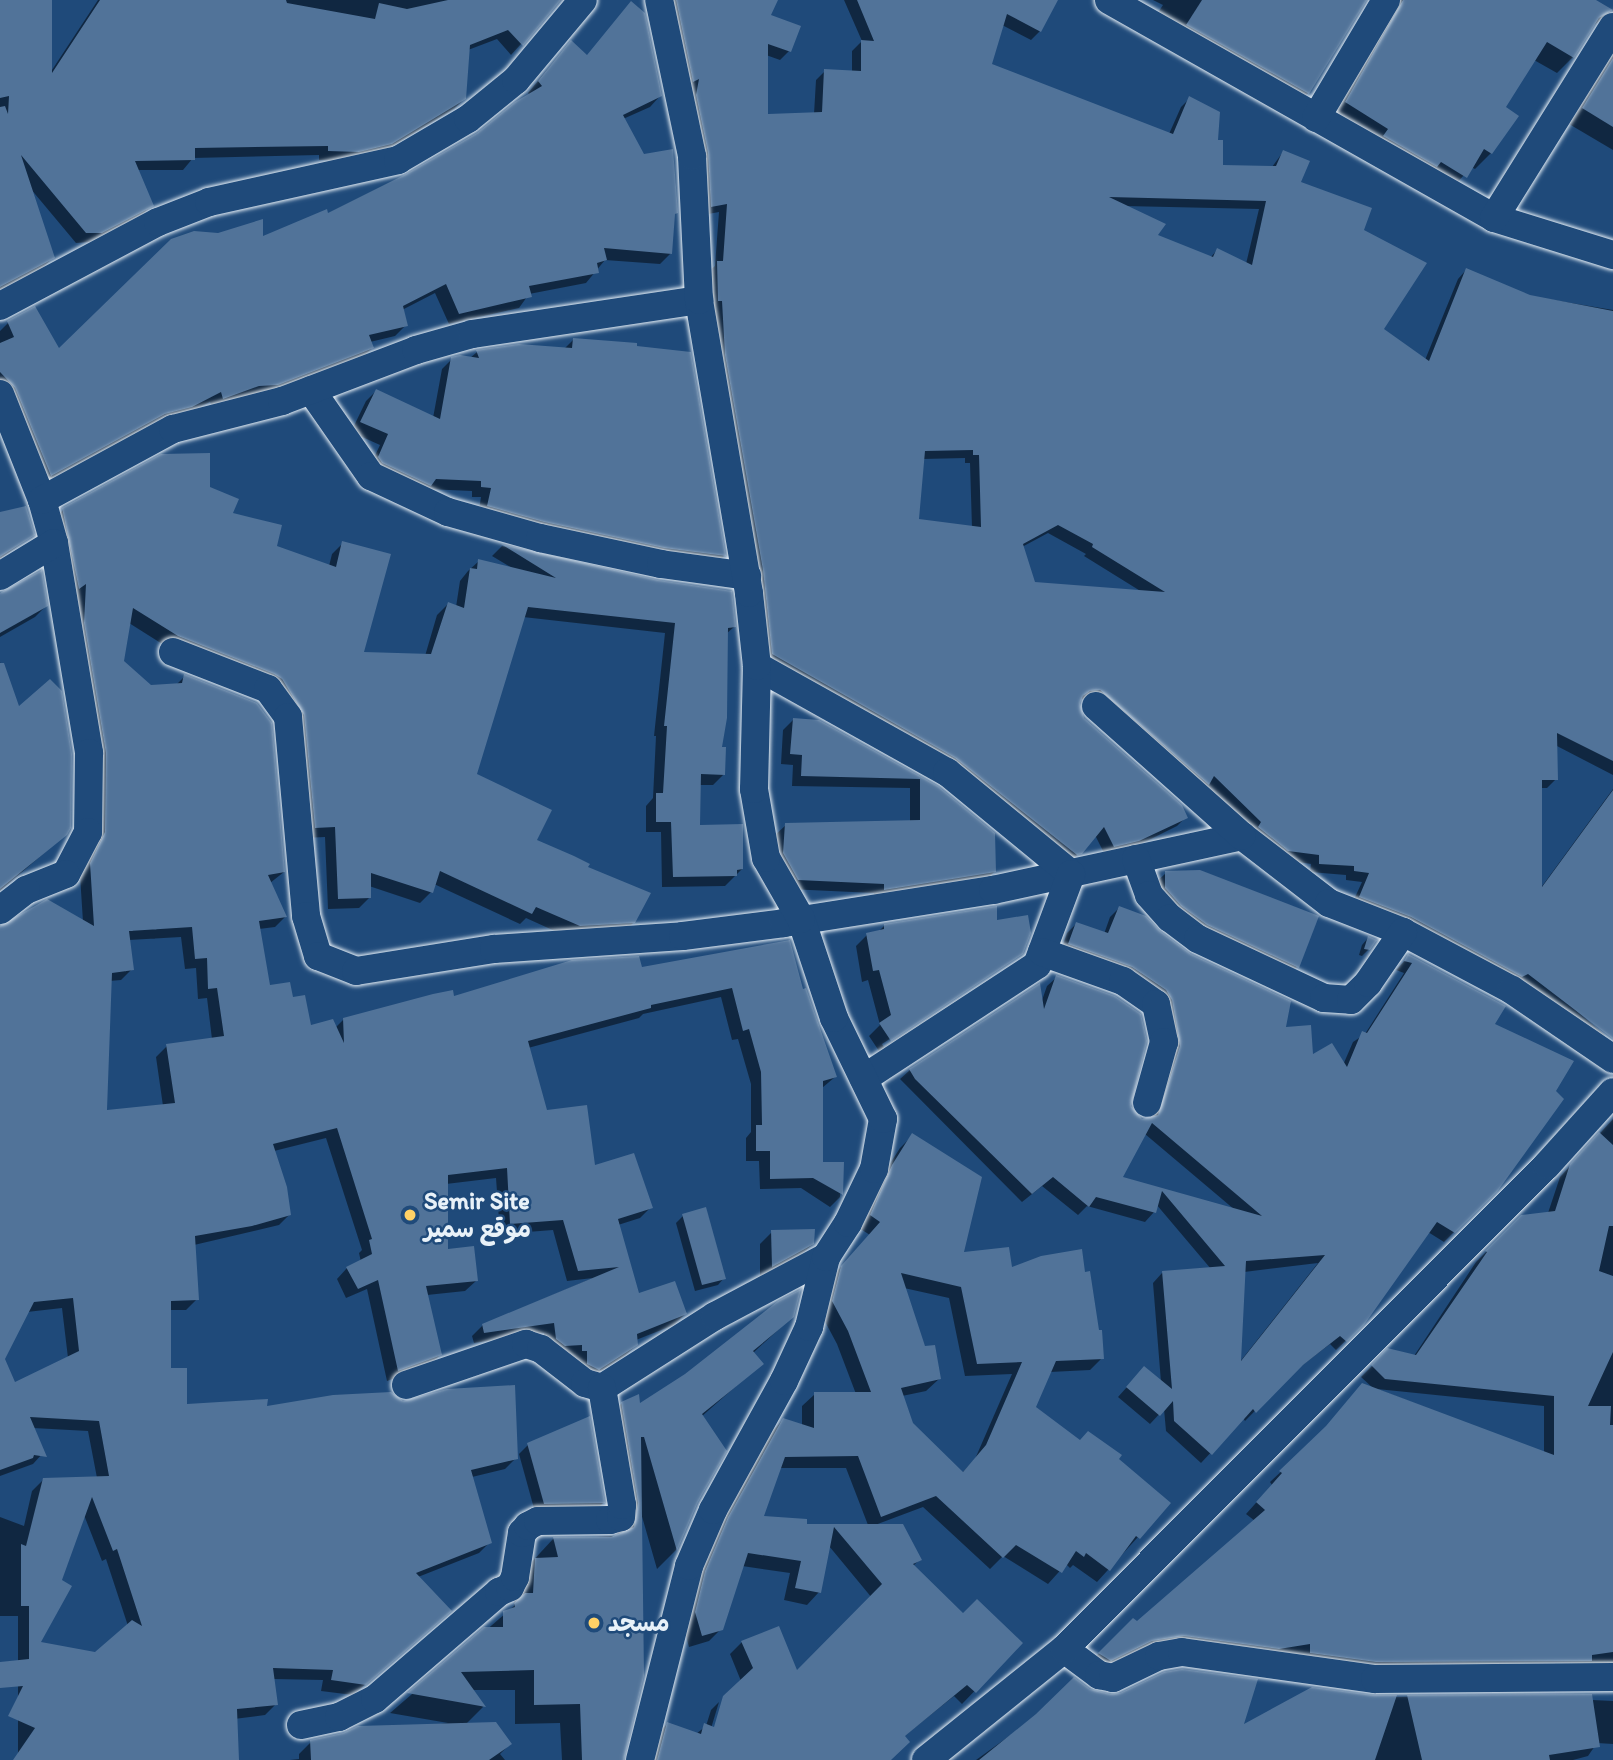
<!DOCTYPE html>
<meta charset="utf-8">
<style>
body{margin:0}
#map{position:relative;width:1613px;height:1760px;overflow:hidden;background:#1f4a7a;font-family:Itim,"Playpen Sans Arabic",sans-serif}
div>[style]{position:absolute}
.shadow>*{inset:0;background:#0007}
.building>*{inset:0;background:#517399}
.roads{filter:drop-shadow(0 0 2px #e8f1f8) drop-shadow(0 0 2px #e8f1f8)}
.street>*{height:28px;margin:-14px;padding:0 14px;transform-origin:14px;border-radius:14px;background:#1f4a7a}
.dots>*{width:19px;height:19px;translate:-50% -50%;box-sizing:border-box;border:4px solid #1f4a7a;border-radius:50%}
span{translate:-50% -50%;white-space:nowrap;text-align:center;line-height:1.15;-webkit-text-stroke:5px #1f4a7a;paint-order:stroke}
.poi-label{font-size:24px;color:#e8f1f8;font-weight:700}
.left{translate:0 -50%;text-align:left}
</style>
<div id="map">
<div class="shadow">
<i style="clip-path:polygon(0 0,43px 0,50px 73px,98px 0,561px 0,511px 55px,497px 39px,468px 50px,465px 98px,454px 109px,380px 154px,348px 161px,319px 160px,319px 155px,193px 158px,183px 170px,137px 170px,152px 205px,142px 215px,90px 242px,76px 243px,30px 188px,53px 257px,43px 268px,0 292px)"></i>
<i style="clip-path:polygon(evenodd,663px 0,726px 0,789px 51px,780px 60px,766px 55px,766px 116px,814px 114px,816px 80px,825px 71px,852px 72px,852px 51px,862px 41px,844px 0,1056px 0,1040px 31px,1031px 40px,1002px 25px,990px 65px,1169px 134px,1181px 107px,1190px 98px,1216px 141px,1222px 166px,1272px 167px,1283px 152px,1298px 183px,1362px 230px,1381px 330px,1425px 360px,1458px 279px,1466px 270px,1529px 296px,1613px 310px,1613px 775px,1555px 745px,1556px 779px,1547px 788px,1540px 788px,1540px 889px,1613px 789px,1613px 1025px,1571px 1006px,1605px 1035px,1597px 1043px,1351px 906px,1362px 882px,1346px 880px,1346px 875px,1310px 872px,1311px 864px,1279px 859px,1091px 698px,1080px 699px,1078px 703px,1083px 719px,1186px 817px,1177px 826px,1129px 850px,1105px 855px,1095px 835px,1071px 862px,764px 663px,717px 365px,709px 271px,715px 266px,719px 212px,703px 215px,663px 0,1124px 206px,1259px 209px,1246px 264px,1217px 250px,1210px 258px,1155px 236px,1124px 206px,663px 0,965px 458px,965px 463px,970px 463px,972px 528px,917px 520px,923px 459px,965px 458px,663px 0,1048px 533px,1086px 554px,1084px 556px,1142px 592px,1034px 584px,1022px 547px,1048px 533px)"></i>
<i style="clip-path:polygon(1153px 0,1366px 0,1308px 93px,1292px 109px,1155px 17px,1163px 5px)"></i>
<i style="clip-path:polygon(1373px 0,1592px 0,1611px 11px,1591px 28px,1573px 57px,1557px 73px,1534px 60px,1504px 108px,1491px 153px,1475px 169px,1471px 167px,1449px 192px,1330px 119px)"></i>
<i style="clip-path:polygon(1613px 52px,1613px 150px,1569px 124px)"></i>
<i style="clip-path:polygon(561px 53px,586px 57px,660px 96px,650px 107px,623px 119px,676px 213px,673px 216px,671px 253px,660px 264px,605px 260px,586px 283px,529px 294px,519px 308px,449px 324px,435px 293px,402px 310px,406px 325px,395px 336px,370px 342px,372px 348px,362px 358px,266px 395px,213px 409px,210px 402px,42px 485px,0 395px,0 331px,9px 322px,58px 351px,261px 239px,328px 215px,407px 176px,478px 135px,530px 95px,528px 93px)"></i>
<i style="clip-path:polygon(573px 340px,724px 556px,714px 566px,478px 516px,481px 497px,472px 497px,472px 491px,426px 489px,369px 468px,380px 445px,351px 432px,366px 401px,376px 391px,433px 418px,442px 369px,452px 359px,470px 358px,477px 352px,519px 346px,564px 349px)"></i>
<i style="clip-path:polygon(evenodd,208px 488px,231px 514px,275px 547px,329px 566px,332px 554px,343px 543px,362px 654px,425px 656px,437px 615px,448px 604px,456px 607px,460px 581px,468px 571px,479px 561px,512px 568px,492px 556px,502px 546px,657px 582px,734px 627px,726px 634px,720px 748px,724px 774px,713px 785px,699px 785px,698px 827px,742px 869px,725px 886px,662px 887px,661px 832px,646px 832px,646px 806px,653px 798px,656px 736px,654px 736px,665px 633px,523px 617px,475px 775px,535px 841px,586px 868px,634px 922px,623px 933px,568px 937px,526px 918px,520px 924px,434px 884px,431px 892px,420px 903px,369px 886px,370px 897px,359px 908px,328px 909px,325px 837px,304px 838px,271px 690px,167px 647px,129px 623px,123px 662px,151px 686px,176px 685px,185px 676px,284px 872px,270px 883px,285px 917px,275px 927px,259px 929px,269px 987px,292px 999px,309px 1027px,335px 1028px,344px 1019px,453px 998px,640px 969px,802px 991px,835px 1077px,822px 1088px,822px 1164px,842px 1164px,840px 1197px,830px 1207px,801px 1188px,760px 1189px,759px 1161px,746px 1161px,746px 1138px,751px 1132px,751px 1084px,738px 1039px,732px 1040px,721px 997px,643px 1014px,639px 1018px,528px 1048px,546px 1112px,593px 1168px,651px 1207px,640px 1218px,618px 1225px,638px 1295px,685px 1314px,674px 1325px,636px 1340px,636px 1345px,625px 1356px,587px 1380px,572px 1361px,572px 1355px,553px 1356px,546px 1350px,544px 1333px,474px 1343px,472px 1336px,483px 1325px,593px 1278px,567px 1281px,553px 1230px,500px 1234px,496px 1178px,446px 1184px,446px 1251px,476px 1281px,465px 1291px,427px 1295px,440px 1355px,429px 1366px,387px 1381px,367px 1289px,346px 1298px,337px 1279px,347px 1268px,361px 1262px,359px 1253px,362px 1250px,326px 1138px,274px 1151px,290px 1214px,279px 1225px,194px 1245px,197px 1299px,186px 1310px,169px 1310px,169px 1370px,185px 1406px,265px 1408px,403px 1403px,516px 1458px,505px 1469px,472px 1477px,490px 1542px,479px 1553px,418px 1577px,439px 1621px,353px 1695px,321px 1691px,323px 1680px,273px 1679px,276px 1704px,265px 1715px,234px 1719px,211px 1760px,18px 1760px,18px 1616px,0 1616px,0 1517px,24px 1526px,32px 1491px,43px 1480px,97px 1478px,88px 1431px,33px 1428px,43px 1453px,33px 1464px,0 1476px,0 1391px,68px 1358px,62px 1308px,27px 1312px,0 1366px,0 928px,83px 922px,80px 875px,94px 845px,52px 521px,63px 510px,208px 488px,181px 937px,185px 969px,196px 968px,198px 999px,207px 998px,212px 1039px,167px 1046px,156px 1057px,163px 1106px,105px 1112px,109px 981px,121px 980px,132px 969px,129px 940px,181px 937px,208px 488px,84px 1515px,102px 1561px,106px 1559px,128px 1626px,96px 1654px,39px 1644px,84px 1515px)"></i>
<i style="clip-path:polygon(0 514px,33px 535px,0 559px)"></i>
<i style="clip-path:polygon(0 594px,46px 606px,35px 617px,0 637px)"></i>
<i style="clip-path:polygon(0 662px,66px 834px,0 891px)"></i>
<i style="clip-path:polygon(793px 720px,819px 722px,937px 787px,994px 872px,984px 882px,874px 900px,874px 893px,788px 889px,773px 864px,775px 835px,786px 825px,910px 822px,910px 788px,792px 786px,793px 765px,781px 764px,783px 730px)"></i>
<i style="clip-path:polygon(1166px 873px,1297px 967px,1286px 979px,1195px 936px,1154px 884px)"></i>
<i style="clip-path:polygon(evenodd,1119px 908px,1159px 932px,1284px 1029px,1312px 1057px,1343px 1065px,1353px 1042px,1365px 1034px,1404px 973px,1396px 970px,1409px 956px,1493px 1025px,1495px 1191px,1444px 1242px,1428px 1232px,1363px 1324px,1336px 1350px,1330px 1344px,1292px 1373px,1245px 1421px,1243px 1418px,1201px 1463px,1166px 1431px,1164px 1409px,1150px 1424px,1118px 1397px,1135px 1378px,1161px 1382px,1153px 1283px,1162px 1273px,1211px 1269px,1156px 1204px,1154px 1212px,1145px 1222px,1087px 1206px,1078px 1215px,1042px 1186px,1022px 1202px,900px 1079px,910px 1070px,1041px 1003px,1047px 986px,1057px 977px,1129px 1107px,1141px 1121px,1152px 1118px,1171px 1056px,1163px 1010px,1060px 953px,1067px 933px,1076px 924px,1104px 934px,1110px 917px,1119px 908px,1145px 1134px,1235px 1210px,1120px 1178px,1145px 1134px,1119px 908px,1318px 1263px,1239px 1363px,1244px 1272px,1318px 1263px)"></i>
<i style="clip-path:polygon(996px 922px,1022px 953px,882px 1044px,884px 1047px,1010px 965px,879px 1051px,869px 1036px,880px 1025px,868px 980px,862px 982px,856px 946px,867px 935px,878px 932px,884px 926px)"></i>
<i style="clip-path:polygon(1368px 938px,1369px 949px,1362px 956px,1359px 955px,1362px 945px)"></i>
<i style="clip-path:polygon(evenodd,1613px 1119px,1613px 1666px,1542px 1671px,1300px 1663px,1300px 1654px,1099px 1670px,1088px 1664px,1133px 1620px,1137px 1624px,1255px 1521px,1246px 1514px,1272px 1485px,1270px 1482px,1318px 1437px,1362px 1385px,1374px 1389px,1361px 1377px,1388px 1350px,1414px 1356px,1476px 1262px,1522px 1216px,1548px 1213px,1560px 1177px,1613px 1119px,1377px 1389px,1544px 1406px,1544px 1453px,1377px 1389px)"></i>
<i style="clip-path:polygon(evenodd,912px 1136px,962px 1254px,1010px 1270px,1102px 1358px,1090px 1370px,1050px 1372px,1034px 1408px,1079px 1442px,1117px 1459px,1169px 1503px,1097px 1582px,1073px 1565px,1070px 1568px,1066px 1564px,1048px 1584px,1003px 1556px,990px 1569px,923px 1507px,875px 1525px,920px 1559px,913px 1566px,963px 1615px,1021px 1643px,962px 1704px,954px 1696px,903px 1737px,889px 1760px,648px 1760px,655px 1737px,667px 1724px,696px 1734px,706px 1726px,711px 1710px,719px 1702px,709px 1735px,713px 1736px,741px 1681px,730px 1654px,742px 1642px,796px 1673px,872px 1598px,829px 1546px,819px 1592px,807px 1605px,784px 1600px,790px 1573px,742px 1566px,721px 1629px,709px 1641px,689px 1647px,683px 1625px,693px 1585px,716px 1531px,771px 1432px,783px 1420px,802px 1426px,802px 1406px,815px 1394px,856px 1394px,837px 1344px,821px 1314px,829px 1280px,870px 1235px,859px 1228px,880px 1179px,900px 1148px,912px 1136px,904px 1288px,949px 1298px,965px 1376px,1012px 1374px,975px 1459px,962px 1473px,911px 1424px,902px 1396px,926px 1391px,939px 1379px,924px 1347px,904px 1288px,912px 1136px,779px 1468px,846px 1468px,868px 1525px,805px 1525px,762px 1518px,779px 1468px)"></i>
<i style="clip-path:polygon(683px 1216px,724px 1278px,718px 1285px,695px 1291px,676px 1223px)"></i>
<i style="clip-path:polygon(772px 1232px,813px 1244px,800px 1256px,760px 1277px,760px 1244px)"></i>
<i style="clip-path:polygon(793px 1316px,753px 1353px,761px 1364px,701px 1417px,697px 1501px,676px 1550px,657px 1569px,641px 1513px,623px 1760px,562px 1760px,560px 1723px,515px 1724px,515px 1690px,472px 1690px,483px 1707px,465px 1725px,510px 1744px,500px 1754px,505px 1760px,290px 1760px,299px 1759px,299px 1754px,311px 1742px,448px 1723px,390px 1713px,514px 1606px,516px 1579px,553px 1539px,617px 1536px,619px 1524px,602px 1423px,622px 1403px,638px 1406px)"></i>
<i style="clip-path:polygon(528px 1445px,603px 1503px,594px 1512px,535px 1512px,519px 1454px)"></i>
<i style="clip-path:polygon(1089px 1690px,1241px 1727px,1375px 1697px,1509px 1696px,1613px 1701px,1613px 1744px,1597px 1743px,1588px 1756px,1573px 1760px,976px 1760px,1037px 1716px)"></i>
</div>
<div class="building">
<i style="clip-path:polygon(0 0,52px 0,52px 73px,100px 0,286px 0,287px 3px,375px 19px,379px 3px,407px 9px,448px 0,561px 0,523px 46px,508px 30px,470px 45px,466px 99px,392px 144px,359px 152px,328px 151px,328px 146px,195px 148px,195px 160px,135px 161px,154px 206px,102px 233px,86px 233px,21px 155px,55px 258px,0 287px,0 107px,5px 106px,8px 114px,9px 96px,0 98px)"></i>
<i style="clip-path:polygon(evenodd,676px 0,778px 0,771px 15px,801px 26px,791px 52px,768px 44px,768px 114px,822px 112px,824px 69px,861px 71px,861px 40px,874px 41px,857px 0,1058px 0,1041px 32px,1007px 14px,992px 64px,1173px 134px,1189px 96px,1220px 112px,1218px 140px,1223px 140px,1223px 165px,1276px 166px,1283px 150px,1310px 161px,1301px 182px,1372px 208px,1364px 230px,1427px 263px,1384px 329px,1429px 361px,1466px 268px,1530px 295px,1613px 311px,1613px 761px,1557px 733px,1558px 780px,1542px 780px,1542px 887px,1613px 790px,1613px 1039px,1528px 974px,1522px 977px,1411px 917px,1359px 897px,1369px 873px,1354px 871px,1354px 866px,1319px 864px,1319px 855px,1288px 851px,1258px 827px,1261px 822px,1214px 776px,1209px 785px,1100px 690px,1090px 691px,1083px 696px,1080px 703px,1084px 718px,1182px 805px,1188px 818px,1139px 841px,1114px 847px,1104px 827px,1082px 854px,1077px 855px,955px 758px,772px 654px,763px 570px,725px 355px,722px 301px,718px 301px,717px 261px,723px 261px,727px 204px,711px 207px,708px 153px,696px 95px,699px 79px,693px 82px,676px 0,1109px 197px,1266px 201px,1252px 265px,1217px 248px,1213px 257px,1158px 235px,1166px 224px,1109px 197px,676px 0,973px 450px,973px 455px,979px 455px,981px 527px,919px 519px,925px 451px,973px 450px,676px 0,1058px 525px,1093px 544px,1092px 547px,1165px 592px,1035px 582px,1023px 544px,1058px 525px)"></i>
<i style="clip-path:polygon(1202px 0,1367px 0,1309px 94px,1186px 25px)"></i>
<i style="clip-path:polygon(1403px 0,1596px 0,1613px 10px,1599px 18px,1574px 58px,1547px 42px,1506px 107px,1519px 116px,1492px 154px,1484px 149px,1467px 178px,1441px 162px,1437px 167px,1383px 136px,1388px 129px,1345px 102px)"></i>
<i style="clip-path:polygon(631px 1px,645px 13px,662px 96px,623px 115px,644px 154px,673px 149px,678px 213px,675px 214px,672px 254px,604px 248px,607px 260px,597px 263px,599px 273px,529px 286px,532px 297px,459px 314px,446px 284px,403px 306px,408px 326px,369px 335px,374px 348px,278px 385px,259px 386px,223px 399px,221px 392px,192px 407px,165px 414px,51px 476px,15px 388px,0 372px,0 343px,14px 337px,7px 321px,35px 306px,59px 348px,171px 239px,194px 231px,218px 233px,263px 219px,263px 236px,327px 209px,328px 213px,406px 174px,477px 133px,515px 102px,542px 86px,538px 81px,571px 40px,587px 55px)"></i>
<i style="clip-path:polygon(1613px 58px,1613px 127px,1582px 108px)"></i>
<i style="clip-path:polygon(573px 338px,637px 343px,637px 346px,691px 352px,726px 556px,664px 548px,544px 522px,487px 506px,491px 488px,481px 487px,481px 481px,436px 479px,431px 486px,382px 463px,378px 457px,388px 434px,360px 422px,376px 389px,440px 419px,451px 357px,460px 355px,479px 358px,476px 350px,519px 344px,572px 348px)"></i>
<i style="clip-path:polygon(evenodd,210px 453px,210px 487px,239px 499px,233px 513px,282px 525px,277px 546px,336px 567px,342px 541px,391px 554px,364px 652px,431px 654px,448px 602px,464px 608px,470px 568px,477px 569px,478px 559px,556px 578px,501px 544px,658px 580px,732px 591px,736px 627px,728px 628px,727px 718px,722px 747px,726px 747px,725px 775px,701px 774px,700px 825px,743px 824px,743px 869px,737px 870px,737px 876px,673px 877px,671px 822px,656px 822px,656px 793px,663px 793px,667px 726px,664px 726px,675px 623px,528px 607px,477px 774px,552px 810px,537px 840px,574px 856px,590px 864px,588px 867px,651px 893px,635px 923px,580px 926px,536px 907px,532px 914px,440px 871px,433px 893px,371px 873px,371px 898px,338px 899px,335px 827px,315px 828px,304px 715px,282px 679px,274px 674px,178px 636px,133px 608px,124px 661px,151px 685px,182px 683px,184px 674px,257px 703px,272px 723px,285px 872px,268px 875px,287px 917px,259px 921px,270px 985px,290px 982px,293px 997px,305px 995px,311px 1025px,333px 1019px,344px 1043px,343px 1018px,433px 994px,453px 990px,454px 996px,572px 960px,639px 956px,642px 967px,790px 940px,803px 989px,806px 988px,837px 1077px,823px 1081px,823px 1162px,844px 1162px,843px 1195px,813px 1178px,770px 1179px,770px 1151px,756px 1151px,756px 1125px,762px 1125px,761px 1072px,749px 1029px,743px 1031px,732px 988px,651px 1005px,651px 1008px,528px 1041px,547px 1110px,587px 1105px,595px 1165px,634px 1153px,653px 1208px,618px 1219px,639px 1293px,675px 1281px,687px 1314px,637px 1334px,638px 1345px,599px 1370px,587px 1364px,587px 1351px,582px 1351px,582px 1345px,565px 1346px,556px 1339px,554px 1323px,484px 1333px,482px 1324px,619px 1267px,578px 1271px,563px 1220px,510px 1224px,507px 1168px,448px 1175px,448px 1249px,474px 1246px,478px 1281px,426px 1286px,442px 1355px,398px 1371px,378px 1280px,358px 1289px,346px 1267px,372px 1254px,369px 1240px,372px 1239px,337px 1128px,273px 1144px,287px 1187px,291px 1215px,252px 1226px,195px 1236px,199px 1300px,171px 1301px,171px 1368px,187px 1368px,187px 1404px,268px 1399px,267px 1406px,333px 1395px,391px 1392px,403px 1401px,447px 1389px,515px 1385px,518px 1459px,471px 1470px,492px 1543px,416px 1573px,452px 1611px,366px 1685px,331px 1680px,333px 1670px,273px 1668px,278px 1705px,237px 1709px,239px 1760px,13px 1760px,35px 1728px,8px 1716px,23px 1686px,0 1688px,0 1662px,29px 1659px,29px 1606px,21px 1606px,21px 1544px,26px 1546px,43px 1478px,109px 1476px,99px 1421px,30px 1417px,47px 1457px,34px 1455px,33px 1458px,0 1470px,0 926px,47px 899px,94px 926px,90px 863px,105px 832px,106px 753px,84px 623px,86px 584px,79px 589px,62px 508px,161px 454px,210px 453px,192px 927px,195px 959px,207px 958px,208px 989px,217px 988px,224px 1036px,166px 1044px,175px 1103px,107px 1110px,112px 973px,134px 970px,129px 931px,192px 927px,210px 453px,73px 1298px,79px 1351px,15px 1382px,5px 1359px,34px 1302px,73px 1298px,210px 453px,92px 1497px,113px 1551px,117px 1549px,142px 1626px,132px 1620px,95px 1652px,41px 1642px,72px 1586px,62px 1580px,92px 1497px)"></i>
<i style="clip-path:polygon(26px 506px,35px 535px,0 557px,0 512px)"></i>
<i style="clip-path:polygon(42px 570px,48px 606px,0 633px,0 593px)"></i>
<i style="clip-path:polygon(0 663px,4px 663px,19px 706px,50px 679px,62px 691px,72px 754px,71px 828px,67px 835px,0 889px)"></i>
<i style="clip-path:polygon(793px 718px,819px 720px,938px 786px,995px 833px,996px 872px,884px 890px,884px 884px,798px 880px,783px 853px,785px 823px,920px 820px,920px 779px,801px 776px,802px 755px,790px 754px)"></i>
<i style="clip-path:polygon(1200px 870px,1319px 916px,1299px 968px,1207px 925px,1181px 906px,1165px 888px,1165px 871px)"></i>
<i style="clip-path:polygon(997px 906px,997px 920px,1028px 915px,1031px 933px,1023px 954px,891px 1041px,879px 1023px,891px 1015px,879px 970px,873px 971px,866px 933px,884px 929px,884px 924px)"></i>
<i style="clip-path:polygon(evenodd,1119px 906px,1146px 916px,1160px 931px,1191px 954px,1291px 1001px,1286px 1027px,1311px 1025px,1313px 1054px,1332px 1043px,1347px 1067px,1362px 1031px,1367px 1033px,1412px 963px,1404px 961px,1408px 954px,1506px 1006px,1495px 1024px,1574px 1061px,1556px 1091px,1564px 1099px,1497px 1192px,1455px 1233px,1437px 1222px,1364px 1325px,1347px 1342px,1340px 1336px,1303px 1365px,1256px 1413px,1253px 1409px,1212px 1455px,1174px 1421px,1173px 1401px,1160px 1416px,1126px 1387px,1144px 1366px,1172px 1389px,1162px 1271px,1225px 1266px,1162px 1191px,1156px 1213px,1096px 1197px,1089px 1207px,1053px 1177px,1032px 1194px,915px 1079px,909px 1069px,1040px 983px,1044px 1009px,1056px 975px,1115px 996px,1141px 1014px,1147px 1041px,1131px 1106px,1142px 1119px,1158px 1115px,1180px 1046px,1172px 1000px,1166px 990px,1132px 967px,1068px 944px,1076px 922px,1108px 933px,1119px 906px,1152px 1123px,1262px 1216px,1123px 1177px,1152px 1123px,1119px 906px,1325px 1255px,1241px 1361px,1246px 1261px,1325px 1255px)"></i>
<i style="clip-path:polygon(1368px 936px,1377px 940px,1370px 950px,1364px 949px)"></i>
<i style="clip-path:polygon(1599px 1132px,1613px 1145px,1613px 1226px,1609px 1226px,1599px 1271px,1613px 1276px,1613px 1352px,1588px 1406px,1611px 1406px,1610px 1425px,1613px 1425px,1613px 1652px,1592px 1655px,1592px 1661px,1376px 1662px,1310px 1653px,1310px 1644px,1279px 1649px,1184px 1636px,1152px 1641px,1111px 1661px,1098px 1653px,1133px 1618px,1137px 1621px,1265px 1510px,1256px 1502px,1282px 1473px,1279px 1471px,1326px 1426px,1362px 1383px,1554px 1455px,1554px 1396px,1385px 1379px,1371px 1365px,1387px 1348px,1416px 1355px,1487px 1252px,1485px 1251px,1521px 1215px,1555px 1211px,1570px 1164px)"></i>
<i style="clip-path:polygon(evenodd,912px 1133px,982px 1177px,964px 1252px,1009px 1247px,1012px 1267px,1041px 1256px,1082px 1249px,1085px 1272px,1090px 1271px,1099px 1330px,1102px 1330px,1104px 1359px,1056px 1361px,1036px 1407px,1080px 1440px,1088px 1431px,1122px 1455px,1119px 1459px,1171px 1503px,1140px 1539px,1136px 1536px,1110px 1571px,1086px 1553px,1084px 1557px,1076px 1551px,1062px 1573px,1016px 1545px,1003px 1558px,936px 1496px,881px 1517px,858px 1456px,785px 1457px,764px 1516px,807px 1519px,807px 1524px,903px 1524px,922px 1560px,913px 1564px,963px 1613px,977px 1599px,1023px 1643px,976px 1693px,967px 1685px,905px 1736px,910px 1742px,891px 1760px,657px 1760px,667px 1722px,701px 1734px,704px 1723px,714px 1727px,723px 1696px,753px 1668px,741px 1641px,779px 1626px,797px 1670px,882px 1584px,834px 1527px,821px 1593px,795px 1588px,801px 1561px,748px 1553px,723px 1630px,702px 1636px,695px 1612px,705px 1571px,728px 1517px,783px 1418px,814px 1428px,814px 1392px,871px 1392px,848px 1331px,832px 1301px,841px 1266px,880px 1222px,870px 1215px,892px 1165px,912px 1133px,901px 1273px,961px 1287px,977px 1364px,1022px 1362px,986px 1445px,963px 1472px,913px 1423px,901px 1388px,941px 1379px,935px 1345px,925px 1346px,901px 1273px)"></i>
<i style="clip-path:polygon(706px 1207px,726px 1279px,702px 1285px,682px 1214px)"></i>
<i style="clip-path:polygon(815px 1229px,814px 1244px,772px 1267px,771px 1230px)"></i>
<i style="clip-path:polygon(801px 1289px,794px 1317px,753px 1351px,764px 1364px,702px 1414px,727px 1451px,698px 1502px,677px 1551px,644px 1437px,641px 1437px,644px 1676px,624px 1760px,582px 1760px,580px 1704px,534px 1705px,534px 1670px,461px 1672px,486px 1707px,407px 1693px,484px 1627px,503px 1627px,503px 1611px,515px 1607px,514px 1603px,525px 1593px,533px 1593px,535px 1558px,558px 1557px,553px 1537px,611px 1537px,634px 1527px,638px 1503px,621px 1402px,639px 1394px,640px 1403px,685px 1374px,778px 1301px)"></i>
<i style="clip-path:polygon(590px 1416px,605px 1503px,544px 1504px,527px 1443px)"></i>
<i style="clip-path:polygon(1182px 1669px,1258px 1679px,1244px 1724px,1312px 1687px,1373px 1695px,1397px 1695px,1375px 1760px,979px 1760px,1036px 1714px,1074px 1677px,1090px 1689px,1110px 1694px,1120px 1693px,1164px 1672px)"></i>
<i style="clip-path:polygon(1592px 1694px,1600px 1747px,1549px 1755px,1550px 1760px,1422px 1760px,1407px 1695px)"></i>
<i style="clip-path:polygon(496px 1722px,512px 1744px,489px 1760px,311px 1760px,310px 1740px,343px 1733px,358px 1726px)"></i>
</div>
<div class="roads">
<div class="street">
<i style="left:1109px;top:0;width:442px;rotate:29.5deg"></i>
<i style="left:1494px;top:218px;width:125px;rotate:17.3deg"></i>
<i style="left:1316px;top:118px;width:137px;rotate:-59.3deg"></i>
<i style="left:1494px;top:218px;width:225px;rotate:-58.1deg"></i>
<i style="left:0;top:306px;width:179px;rotate:-28deg"></i>
<i style="left:158px;top:222px;width:55px;rotate:-21.4deg"></i>
<i style="left:209px;top:202px;width:194px;rotate:-12.5deg"></i>
<i style="left:398px;top:160px;width:81px;rotate:-30.4deg"></i>
<i style="left:468px;top:119px;width:62px;rotate:-39.1deg"></i>
<i style="left:516px;top:80px;width:104px;rotate:-50.1deg"></i>
<i style="left:311px;top:390px;width:105px;rotate:55.1deg"></i>
<i style="left:371px;top:476px;width:85px;rotate:25.1deg"></i>
<i style="left:448px;top:512px;width:96px;rotate:15.8deg"></i>
<i style="left:540px;top:538px;width:124px;rotate:12.1deg"></i>
<i style="left:661px;top:564px;width:87px;rotate:7.9deg"></i>
<i style="left:0;top:394px;width:114px;rotate:68.4deg"></i>
<i style="left:42px;top:500px;width:45px;rotate:74.4deg"></i>
<i style="left:54px;top:543px;width:213px;rotate:80.5deg"></i>
<i style="left:89px;top:753px;width:79px;rotate:90.7deg"></i>
<i style="left:88px;top:832px;width:47px;rotate:117.6deg"></i>
<i style="left:66px;top:874px;width:43px;rotate:158.2deg"></i>
<i style="left:26px;top:890px;width:33px;rotate:142deg"></i>
<i style="left:42px;top:500px;width:149px;rotate:-28.5deg"></i>
<i style="left:173px;top:429px;width:113px;rotate:-14.4deg"></i>
<i style="left:282px;top:401px;width:143px;rotate:-20.8deg"></i>
<i style="left:416px;top:350px;width:58px;rotate:-15.9deg"></i>
<i style="left:472px;top:334px;width:230px;rotate:-8.5deg"></i>
<i style="left:0;top:576px;width:63px;rotate:-31.4deg"></i>
<i style="left:173px;top:652px;width:102px;rotate:21.3deg"></i>
<i style="left:268px;top:689px;width:34px;rotate:54deg"></i>
<i style="left:288px;top:717px;width:200px;rotate:84.8deg"></i>
<i style="left:306px;top:916px;width:42px;rotate:73.3deg"></i>
<i style="left:318px;top:956px;width:41px;rotate:21.5deg"></i>
<i style="left:356px;top:971px;width:140px;rotate:-9.1deg"></i>
<i style="left:494px;top:949px;width:189px;rotate:-3.9deg"></i>
<i style="left:683px;top:936px;width:102px;rotate:-7.3deg"></i>
<i style="left:784px;top:923px;width:212px;rotate:-9deg"></i>
<i style="left:993px;top:890px;width:255px;rotate:-12.2deg"></i>
<i style="left:1242px;top:836px;width:110px;rotate:37.6deg"></i>
<i style="left:1329px;top:903px;width:79px;rotate:21.4deg"></i>
<i style="left:1403px;top:932px;width:123px;rotate:28deg"></i>
<i style="left:1512px;top:990px;width:122px;rotate:34.3deg"></i>
<i style="left:757px;top:666px;width:218px;rotate:29.2deg"></i>
<i style="left:947px;top:772px;width:161px;rotate:39.4deg"></i>
<i style="left:1071px;top:874px;width:97px;rotate:110.5deg"></i>
<i style="left:1037px;top:965px;width:207px;rotate:146.8deg"></i>
<i style="left:1096px;top:706px;width:195px;rotate:41.7deg"></i>
<i style="left:1136px;top:859px;width:38px;rotate:70deg"></i>
<i style="left:1149px;top:895px;width:31px;rotate:48deg"></i>
<i style="left:1170px;top:918px;width:35px;rotate:37deg"></i>
<i style="left:1198px;top:939px;width:139px;rotate:25.1deg"></i>
<i style="left:1324px;top:998px;width:27px;rotate:4deg"></i>
<i style="left:1351px;top:1000px;width:24px;rotate:-45deg"></i>
<i style="left:1368px;top:983px;width:62px;rotate:-55.5deg"></i>
<i style="left:1042px;top:952px;width:86px;rotate:19.7deg"></i>
<i style="left:1123px;top:981px;width:40px;rotate:34.9deg"></i>
<i style="left:1156px;top:1004px;width:39px;rotate:78deg"></i>
<i style="left:1164px;top:1042px;width:63px;rotate:105.6deg"></i>
<i style="left:406px;top:1385px;width:127px;rotate:-18.9deg"></i>
<i style="left:526px;top:1344px;width:16px;rotate:18deg"></i>
<i style="left:541px;top:1349px;width:56px;rotate:37.7deg"></i>
<i style="left:585px;top:1383px;width:18px;rotate:16deg"></i>
<i style="left:602px;top:1388px;width:134px;rotate:-32.5deg"></i>
<i style="left:715px;top:1316px;width:126px;rotate:-28deg"></i>
<i style="left:1064px;top:1649px;width:44px;rotate:36.6deg"></i>
<i style="left:1099px;top:1675px;width:14px;rotate:12deg"></i>
<i style="left:1113px;top:1678px;width:51px;rotate:-25.6deg"></i>
<i style="left:1159px;top:1656px;width:23px;rotate:-10deg"></i>
<i style="left:1182px;top:1652px;width:195px;rotate:8deg"></i>
<i style="left:1375px;top:1679px;width:238px;rotate:-0.5deg"></i>
<i style="left:301px;top:1725px;width:39px;rotate:-12deg"></i>
<i style="left:339px;top:1717px;width:40px;rotate:-26.6deg"></i>
<i style="left:375px;top:1699px;width:164px;rotate:-40.8deg"></i>
<i style="left:499px;top:1592px;width:12px;rotate:-24deg"></i>
<i style="left:510px;top:1587px;width:11px;rotate:-63deg"></i>
<i style="left:515px;top:1577px;width:45px;rotate:-81deg"></i>
<i style="left:522px;top:1533px;width:9px;rotate:-49deg"></i>
<i style="left:528px;top:1526px;width:11px;rotate:-27deg"></i>
<i style="left:538px;top:1521px;width:72px;rotate:-0.8deg"></i>
<i style="left:610px;top:1520px;width:11px;rotate:-15deg"></i>
<i style="left:621px;top:1517px;width:12px;rotate:-85deg"></i>
<i style="left:622px;top:1505px;width:119px;rotate:-99.7deg"></i>
<i style="left:640px;top:1760px;width:200px;rotate:-75.8deg"></i>
<i style="left:689px;top:1566px;width:61px;rotate:-66.8deg"></i>
<i style="left:713px;top:1510px;width:147px;rotate:-61.2deg"></i>
<i style="left:784px;top:1381px;width:60px;rotate:-65.2deg"></i>
<i style="left:809px;top:1327px;width:72px;rotate:-76.3deg"></i>
<i style="left:826px;top:1257px;width:40px;rotate:-57.1deg"></i>
<i style="left:848px;top:1223px;width:60px;rotate:-64.3deg"></i>
<i style="left:874px;top:1169px;width:51px;rotate:-79.8deg"></i>
<i style="left:883px;top:1119px;width:112px;rotate:-115.9deg"></i>
<i style="left:834px;top:1018px;width:104px;rotate:-108.4deg"></i>
<i style="left:801px;top:919px;width:70px;rotate:-119.8deg"></i>
<i style="left:766px;top:858px;width:70px;rotate:-99.9deg"></i>
<i style="left:754px;top:789px;width:123px;rotate:-88.6deg"></i>
<i style="left:757px;top:666px;width:73px;rotate:-96.3deg"></i>
<i style="left:749px;top:593px;width:297px;rotate:-99.7deg"></i>
<i style="left:699px;top:300px;width:144px;rotate:-92.8deg"></i>
<i style="left:692px;top:156px;width:159px;rotate:-101.9deg"></i>
<i style="left:926px;top:1760px;width:177px;rotate:-38.8deg"></i>
<i style="left:1064px;top:1649px;width:684px;rotate:-45.06deg"></i>
<i style="left:1547px;top:1165px;width:98px;rotate:-47.9deg"></i>
</div>
</div>
<div class="dots">
<i style="left:410px;top:1215px;background:#ffd166"></i>
<i style="left:594px;top:1623px;background:#ffd166"></i>
</div>
<div class="poi-label">
<span class="left" style="left:424px;top:1215px">Semir Site<br>موقع سمير</span>
<span class="left" style="left:608px;top:1623px">مسجد</span>
</div>
</div>
